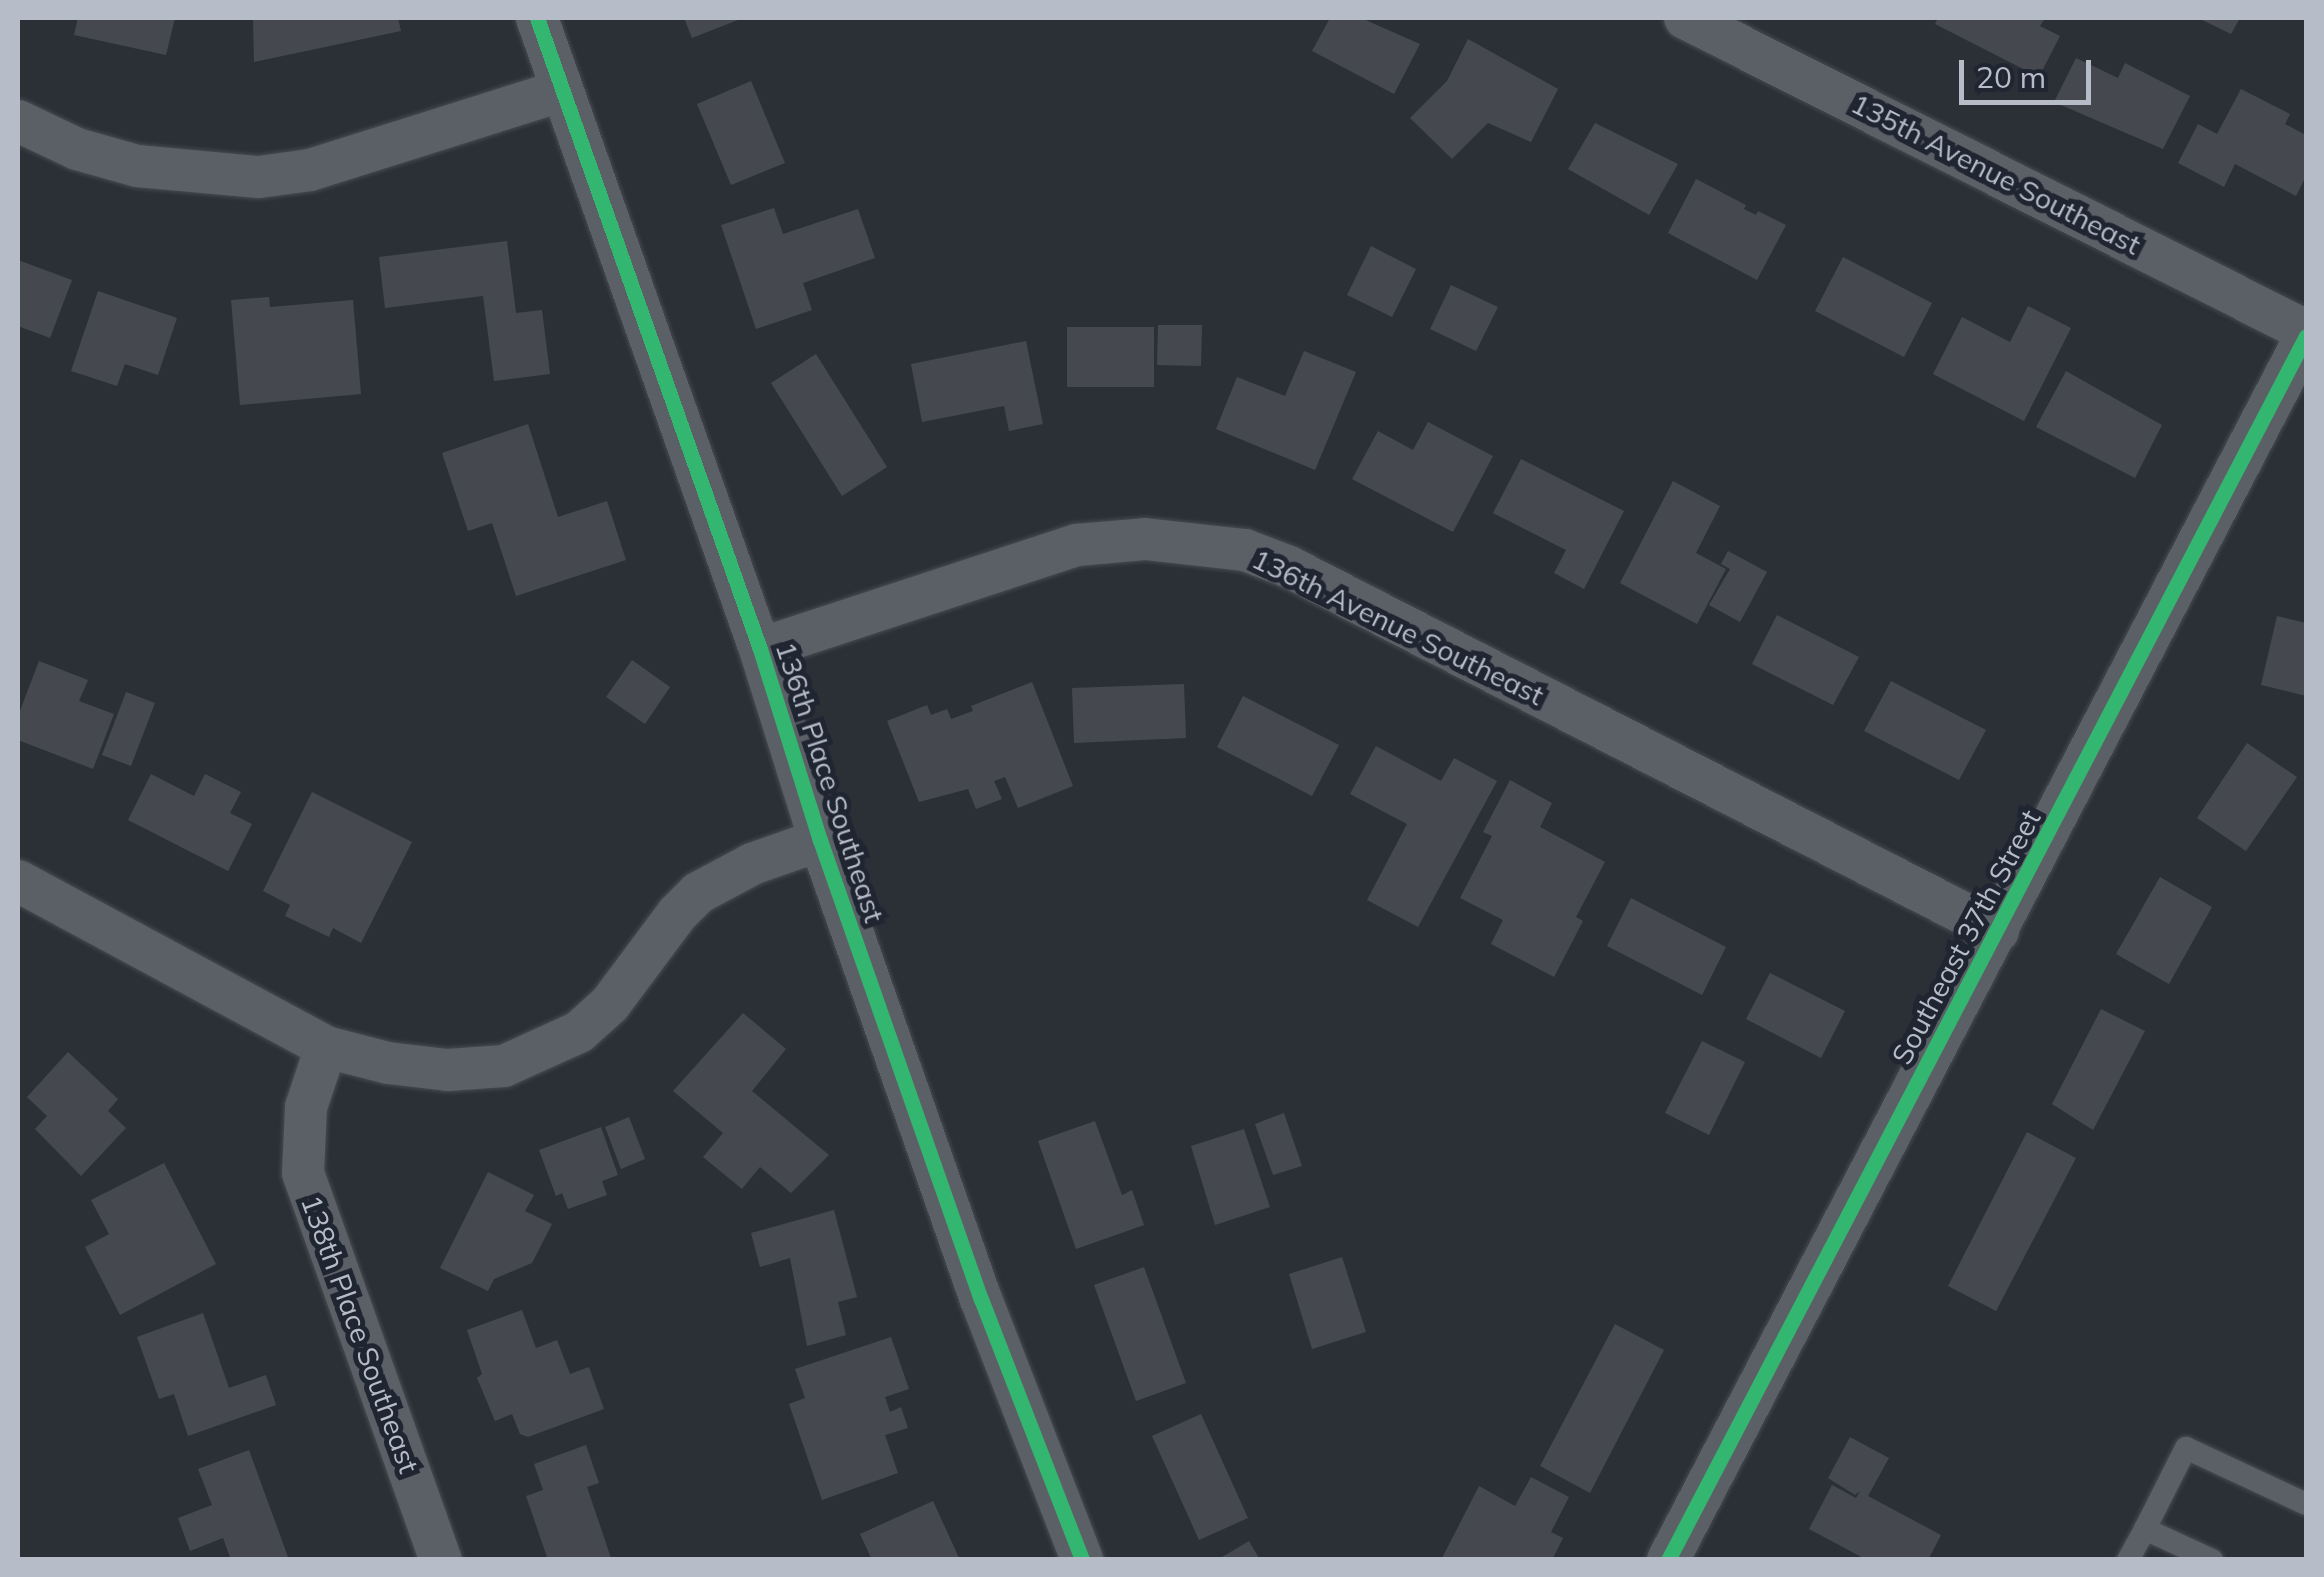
<!DOCTYPE html>
<style>
body{margin:0}
#map{position:relative;width:2324px;height:1577px;overflow:hidden;background:#2b3037;font-family:Mulish,sans-serif}
div>[style]{position:absolute}
.building>*{inset:0;background:#45494f}
.roads{filter:drop-shadow(0 0 2px #474b50) drop-shadow(0 0 2px #474b50)}
.lane>*{height:22px;margin:-11px;padding:0 11px;transform-origin:11px;border-radius:11px;background:#5b5f66}
.street>*{height:42px;margin:-21px;padding:0 21px;transform-origin:21px;border-radius:21px;background:#5b5f66}
.cycleway>*{height:15px;margin:-7.5px;padding:0 7.5px;transform-origin:7.5px;border-radius:7.5px;background:#33b770}
span{translate:-50% -50%;white-space:nowrap;text-align:center;line-height:1.15;-webkit-text-stroke:10px #1f2632;paint-order:stroke}
.street-label{font-size:28px;color:#b6bcc8}
.frame{position:absolute;inset:0;border:20px solid #b6bcc8;pointer-events:none}
.scale{position:absolute;left:1959px;top:60px;width:132px;height:45px;box-sizing:border-box;border:5px solid #b6bcc8;border-top:0;padding-left:12px;font-size:30px;line-height:35px;white-space:nowrap;color:#b6bcc8;-webkit-text-stroke:8px #1f2632;paint-order:stroke}
</style>
<div id="map">
<div class="building">
<i style="clip-path:polygon(78px 18px,175px 18px,166px 55px,74px 35px)"></i>
<i style="clip-path:polygon(253px 18px,398px 18px,401px 31px,254px 62px)"></i>
<i style="clip-path:polygon(684px 18px,743px 18px,692px 38px)"></i>
<i style="clip-path:polygon(1330px 18px,1361px 18px,1420px 44px,1394px 94px,1312px 51px)"></i>
<i style="clip-path:polygon(1938px 18px,2045px 18px,2040px 26px,2060px 36px,2039px 77px,1935px 24px)"></i>
<i style="clip-path:polygon(2198px 18px,2240px 18px,2231px 34px)"></i>
<i style="clip-path:polygon(1468px 39px,1558px 89px,1531px 142px,1488px 123px,1452px 159px,1410px 118px,1447px 81px)"></i>
<i style="clip-path:polygon(2076px 58px,2118px 78px,2125px 63px,2190px 96px,2163px 149px,2054px 102px)"></i>
<i style="clip-path:polygon(751px 81px,785px 163px,731px 185px,697px 104px)"></i>
<i style="clip-path:polygon(2241px 89px,2290px 114px,2285px 124px,2306px 135px,2306px 176px,2296px 196px,2235px 164px,2224px 187px,2178px 163px,2198px 124px,2217px 134px)"></i>
<i style="clip-path:polygon(1595px 123px,1678px 164px,1649px 215px,1568px 169px)"></i>
<i style="clip-path:polygon(1696px 179px,1746px 205px,1744px 209px,1756px 215px,1758px 211px,1786px 225px,1757px 280px,1668px 233px)"></i>
<i style="clip-path:polygon(774px 208px,783px 234px,858px 209px,875px 258px,803px 283px,812px 310px,756px 329px,721px 225px)"></i>
<i style="clip-path:polygon(507px 241px,516px 313px,542px 310px,550px 374px,494px 381px,483px 296px,385px 308px,379px 257px)"></i>
<i style="clip-path:polygon(1371px 246px,1416px 269px,1392px 317px,1347px 295px)"></i>
<i style="clip-path:polygon(1843px 257px,1932px 303px,1904px 357px,1815px 311px)"></i>
<i style="clip-path:polygon(18px 260px,72px 280px,50px 338px,18px 326px)"></i>
<i style="clip-path:polygon(1451px 285px,1498px 307px,1476px 351px,1430px 329px)"></i>
<i style="clip-path:polygon(98px 291px,177px 318px,158px 375px,125px 364px,117px 386px,71px 371px)"></i>
<i style="clip-path:polygon(269px 297px,270px 307px,353px 300px,361px 394px,240px 405px,231px 300px)"></i>
<i style="clip-path:polygon(2028px 306px,2071px 328px,2024px 421px,1933px 374px,1962px 317px,2010px 342px)"></i>
<i style="clip-path:polygon(1158px 325px,1202px 325px,1201px 366px,1157px 365px)"></i>
<i style="clip-path:polygon(1067px 327px,1154px 327px,1154px 387px,1067px 387px)"></i>
<i style="clip-path:polygon(1026px 341px,1043px 424px,1009px 431px,1004px 406px,922px 422px,911px 364px)"></i>
<i style="clip-path:polygon(1304px 351px,1356px 372px,1315px 470px,1216px 429px,1237px 377px,1285px 396px)"></i>
<i style="clip-path:polygon(816px 354px,887px 467px,842px 496px,771px 383px)"></i>
<i style="clip-path:polygon(2066px 371px,2162px 425px,2135px 478px,2036px 427px)"></i>
<i style="clip-path:polygon(1428px 422px,1493px 456px,1453px 532px,1352px 479px,1378px 431px,1413px 450px)"></i>
<i style="clip-path:polygon(528px 424px,558px 517px,607px 501px,626px 560px,516px 596px,492px 523px,468px 531px,442px 453px)"></i>
<i style="clip-path:polygon(1521px 459px,1624px 511px,1584px 589px,1554px 573px,1566px 550px,1493px 513px)"></i>
<i style="clip-path:polygon(1673px 481px,1720px 506px,1696px 553px,1726px 569px,1697px 624px,1620px 583px)"></i>
<i style="clip-path:polygon(1728px 551px,1767px 572px,1740px 622px,1709px 605px,1730px 569px,1721px 564px)"></i>
<i style="clip-path:polygon(1777px 615px,1859px 657px,1833px 705px,1752px 664px)"></i>
<i style="clip-path:polygon(2277px 616px,2306px 623px,2306px 696px,2261px 685px)"></i>
<i style="clip-path:polygon(632px 660px,670px 687px,645px 724px,606px 697px)"></i>
<i style="clip-path:polygon(39px 661px,88px 680px,79px 701px,114px 714px,93px 769px,18px 740px,18px 716px)"></i>
<i style="clip-path:polygon(1891px 681px,1986px 730px,1959px 780px,1864px 731px)"></i>
<i style="clip-path:polygon(1032px 682px,1073px 786px,1018px 808px,1005px 777px,994px 781px,1002px 799px,976px 809px,968px 789px,919px 802px,887px 721px,927px 705px,931px 715px,947px 709px,951px 719px,973px 711px,971px 706px)"></i>
<i style="clip-path:polygon(1184px 684px,1186px 738px,1074px 743px,1072px 688px)"></i>
<i style="clip-path:polygon(126px 692px,155px 703px,131px 766px,102px 755px)"></i>
<i style="clip-path:polygon(1243px 696px,1339px 745px,1312px 796px,1217px 747px)"></i>
<i style="clip-path:polygon(2247px 743px,2297px 777px,2246px 851px,2197px 818px)"></i>
<i style="clip-path:polygon(1376px 746px,1441px 781px,1454px 758px,1497px 781px,1418px 927px,1367px 900px,1407px 824px,1350px 794px)"></i>
<i style="clip-path:polygon(151px 774px,194px 796px,205px 774px,241px 792px,230px 813px,252px 824px,228px 871px,128px 820px)"></i>
<i style="clip-path:polygon(1510px 780px,1552px 803px,1540px 827px,1605px 862px,1576px 917px,1583px 921px,1554px 977px,1491px 944px,1503px 920px,1460px 898px,1492px 836px,1483px 832px)"></i>
<i style="clip-path:polygon(312px 792px,412px 842px,361px 943px,333px 928px,329px 937px,285px 916px,290px 905px,263px 891px)"></i>
<i style="clip-path:polygon(2160px 877px,2212px 907px,2169px 984px,2116px 954px)"></i>
<i style="clip-path:polygon(1631px 898px,1726px 947px,1702px 995px,1607px 946px)"></i>
<i style="clip-path:polygon(1770px 973px,1845px 1011px,1821px 1058px,1746px 1019px)"></i>
<i style="clip-path:polygon(2101px 1009px,2145px 1031px,2093px 1130px,2052px 1104px)"></i>
<i style="clip-path:polygon(743px 1013px,786px 1049px,752px 1091px,829px 1155px,791px 1193px,760px 1167px,742px 1189px,703px 1157px,723px 1133px,673px 1091px)"></i>
<i style="clip-path:polygon(1702px 1041px,1745px 1062px,1709px 1135px,1665px 1113px)"></i>
<i style="clip-path:polygon(68px 1052px,118px 1099px,108px 1111px,126px 1128px,81px 1176px,35px 1129px,47px 1116px,27px 1097px)"></i>
<i style="clip-path:polygon(1284px 1113px,1302px 1166px,1273px 1175px,1255px 1124px)"></i>
<i style="clip-path:polygon(629px 1117px,645px 1159px,621px 1169px,605px 1127px)"></i>
<i style="clip-path:polygon(1095px 1121px,1122px 1195px,1132px 1190px,1144px 1225px,1076px 1249px,1038px 1141px)"></i>
<i style="clip-path:polygon(601px 1127px,618px 1175px,602px 1181px,607px 1195px,568px 1209px,562px 1193px,556px 1196px,539px 1150px)"></i>
<i style="clip-path:polygon(1244px 1129px,1270px 1207px,1215px 1225px,1191px 1146px)"></i>
<i style="clip-path:polygon(2027px 1132px,2076px 1158px,1996px 1311px,1948px 1286px)"></i>
<i style="clip-path:polygon(164px 1163px,216px 1264px,120px 1315px,85px 1247px,109px 1234px,91px 1200px)"></i>
<i style="clip-path:polygon(488px 1172px,534px 1195px,525px 1211px,552px 1224px,532px 1263px,494px 1279px,488px 1291px,440px 1268px)"></i>
<i style="clip-path:polygon(834px 1210px,857px 1297px,838px 1302px,846px 1335px,807px 1346px,790px 1258px,760px 1267px,751px 1233px)"></i>
<i style="clip-path:polygon(1342px 1257px,1366px 1332px,1312px 1349px,1289px 1274px)"></i>
<i style="clip-path:polygon(1144px 1267px,1186px 1383px,1136px 1401px,1094px 1285px)"></i>
<i style="clip-path:polygon(522px 1310px,536px 1348px,557px 1340px,570px 1374px,589px 1367px,604px 1409px,528px 1437px,520px 1434px,512px 1414px,495px 1421px,477px 1378px,482px 1374px,467px 1330px)"></i>
<i style="clip-path:polygon(203px 1313px,229px 1388px,266px 1375px,276px 1405px,188px 1436px,174px 1394px,159px 1399px,137px 1337px)"></i>
<i style="clip-path:polygon(1615px 1324px,1664px 1350px,1590px 1493px,1540px 1466px)"></i>
<i style="clip-path:polygon(891px 1337px,909px 1389px,885px 1397px,890px 1412px,901px 1407px,908px 1428px,885px 1435px,898px 1473px,822px 1500px,789px 1404px,805px 1398px,795px 1369px)"></i>
<i style="clip-path:polygon(1201px 1414px,1248px 1518px,1199px 1540px,1152px 1436px)"></i>
<i style="clip-path:polygon(1850px 1437px,1889px 1458px,1868px 1496px,1941px 1535px,1928px 1560px,1867px 1560px,1809px 1529px,1832px 1485px,1856px 1498px,1860px 1491px,1855px 1495px,1828px 1478px)"></i>
<i style="clip-path:polygon(586px 1445px,599px 1483px,587px 1487px,611px 1558px,548px 1560px,526px 1496px,543px 1490px,534px 1464px)"></i>
<i style="clip-path:polygon(249px 1450px,288px 1557px,231px 1560px,223px 1538px,190px 1551px,178px 1518px,212px 1505px,198px 1469px)"></i>
<i style="clip-path:polygon(1531px 1477px,1569px 1497px,1551px 1532px,1563px 1538px,1552px 1560px,1441px 1560px,1479px 1486px,1515px 1506px)"></i>
<i style="clip-path:polygon(933px 1501px,960px 1560px,872px 1560px,860px 1534px)"></i>
<i style="clip-path:polygon(1249px 1541px,1260px 1560px,1217px 1560px)"></i>
</div>
<div class="roads">
<div class="lane">
<i style="left:2128px;top:1560px;width:35px;rotate:-61deg"></i>
<i style="left:2212px;top:1560px;width:74px;rotate:-155.2deg"></i>
<i style="left:2145px;top:1529px;width:91px;rotate:-63.2deg"></i>
<i style="left:2186px;top:1448px;width:132px;rotate:25deg"></i>
</div>
<div class="street">
<i style="left:537px;top:18px;width:669px;rotate:70.54deg"></i>
<i style="left:760px;top:649px;width:200px;rotate:72.6deg"></i>
<i style="left:820px;top:840px;width:486px;rotate:70.7deg"></i>
<i style="left:981px;top:1299px;width:280px;rotate:68.8deg"></i>
<i style="left:1685px;top:18px;width:695px;rotate:26.75deg"></i>
<i style="left:18px;top:121px;width:65px;rotate:25.4deg"></i>
<i style="left:77px;top:149px;width:62px;rotate:15.8deg"></i>
<i style="left:137px;top:166px;width:122px;rotate:5.2deg"></i>
<i style="left:259px;top:177px;width:51px;rotate:-7.8deg"></i>
<i style="left:310px;top:170px;width:263px;rotate:-17.5deg"></i>
<i style="left:760px;top:649px;width:334px;rotate:-18.2deg"></i>
<i style="left:1077px;top:545px;width:68px;rotate:-5deg"></i>
<i style="left:1145px;top:539px;width:101px;rotate:6.3deg"></i>
<i style="left:1245px;top:550px;width:47px;rotate:21.1deg"></i>
<i style="left:1289px;top:567px;width:797px;rotate:27.18deg"></i>
<i style="left:18px;top:881px;width:350px;rotate:28.3deg"></i>
<i style="left:326px;top:1047px;width:64px;rotate:14.5deg"></i>
<i style="left:388px;top:1063px;width:60px;rotate:6.7deg"></i>
<i style="left:448px;top:1070px;width:56px;rotate:-4.1deg"></i>
<i style="left:504px;top:1066px;width:82px;rotate:-24.4deg"></i>
<i style="left:579px;top:1032px;width:42px;rotate:-42.1deg"></i>
<i style="left:610px;top:1004px;width:112px;rotate:-53.3deg"></i>
<i style="left:677px;top:914px;width:30px;rotate:-45deg"></i>
<i style="left:698px;top:893px;width:61px;rotate:-28.2deg"></i>
<i style="left:752px;top:864px;width:72px;rotate:-19.4deg"></i>
<i style="left:326px;top:1047px;width:63px;rotate:108.4deg"></i>
<i style="left:306px;top:1107px;width:66px;rotate:92.6deg"></i>
<i style="left:303px;top:1173px;width:411px;rotate:70.4deg"></i>
<i style="left:1668px;top:1560px;width:1380px;rotate:-62.47deg"></i>
</div>
</div>
<div class="cycleway">
<i style="left:537px;top:18px;width:669px;rotate:70.54deg"></i>
<i style="left:760px;top:649px;width:200px;rotate:72.6deg"></i>
<i style="left:820px;top:840px;width:486px;rotate:70.7deg"></i>
<i style="left:981px;top:1299px;width:280px;rotate:68.8deg"></i>
<i style="left:1668px;top:1560px;width:1380px;rotate:-62.47deg"></i>
</div>
<div class="street-label">
<span style="left:1996px;top:174px;rotate:27deg">135th Avenue Southeast</span>
<span style="left:1398px;top:627px;rotate:26deg">136th Avenue Southeast</span>
<span style="left:830px;top:782px;rotate:72deg">136th Place Southeast</span>
<span style="left:1966px;top:937px;rotate:-62deg">Southeast 37th Street</span>
<span style="left:360px;top:1334px;rotate:70deg">138th Place Southeast</span>
</div>
<div class="frame"></div>
<div class="scale">20 m</div>
</div>
